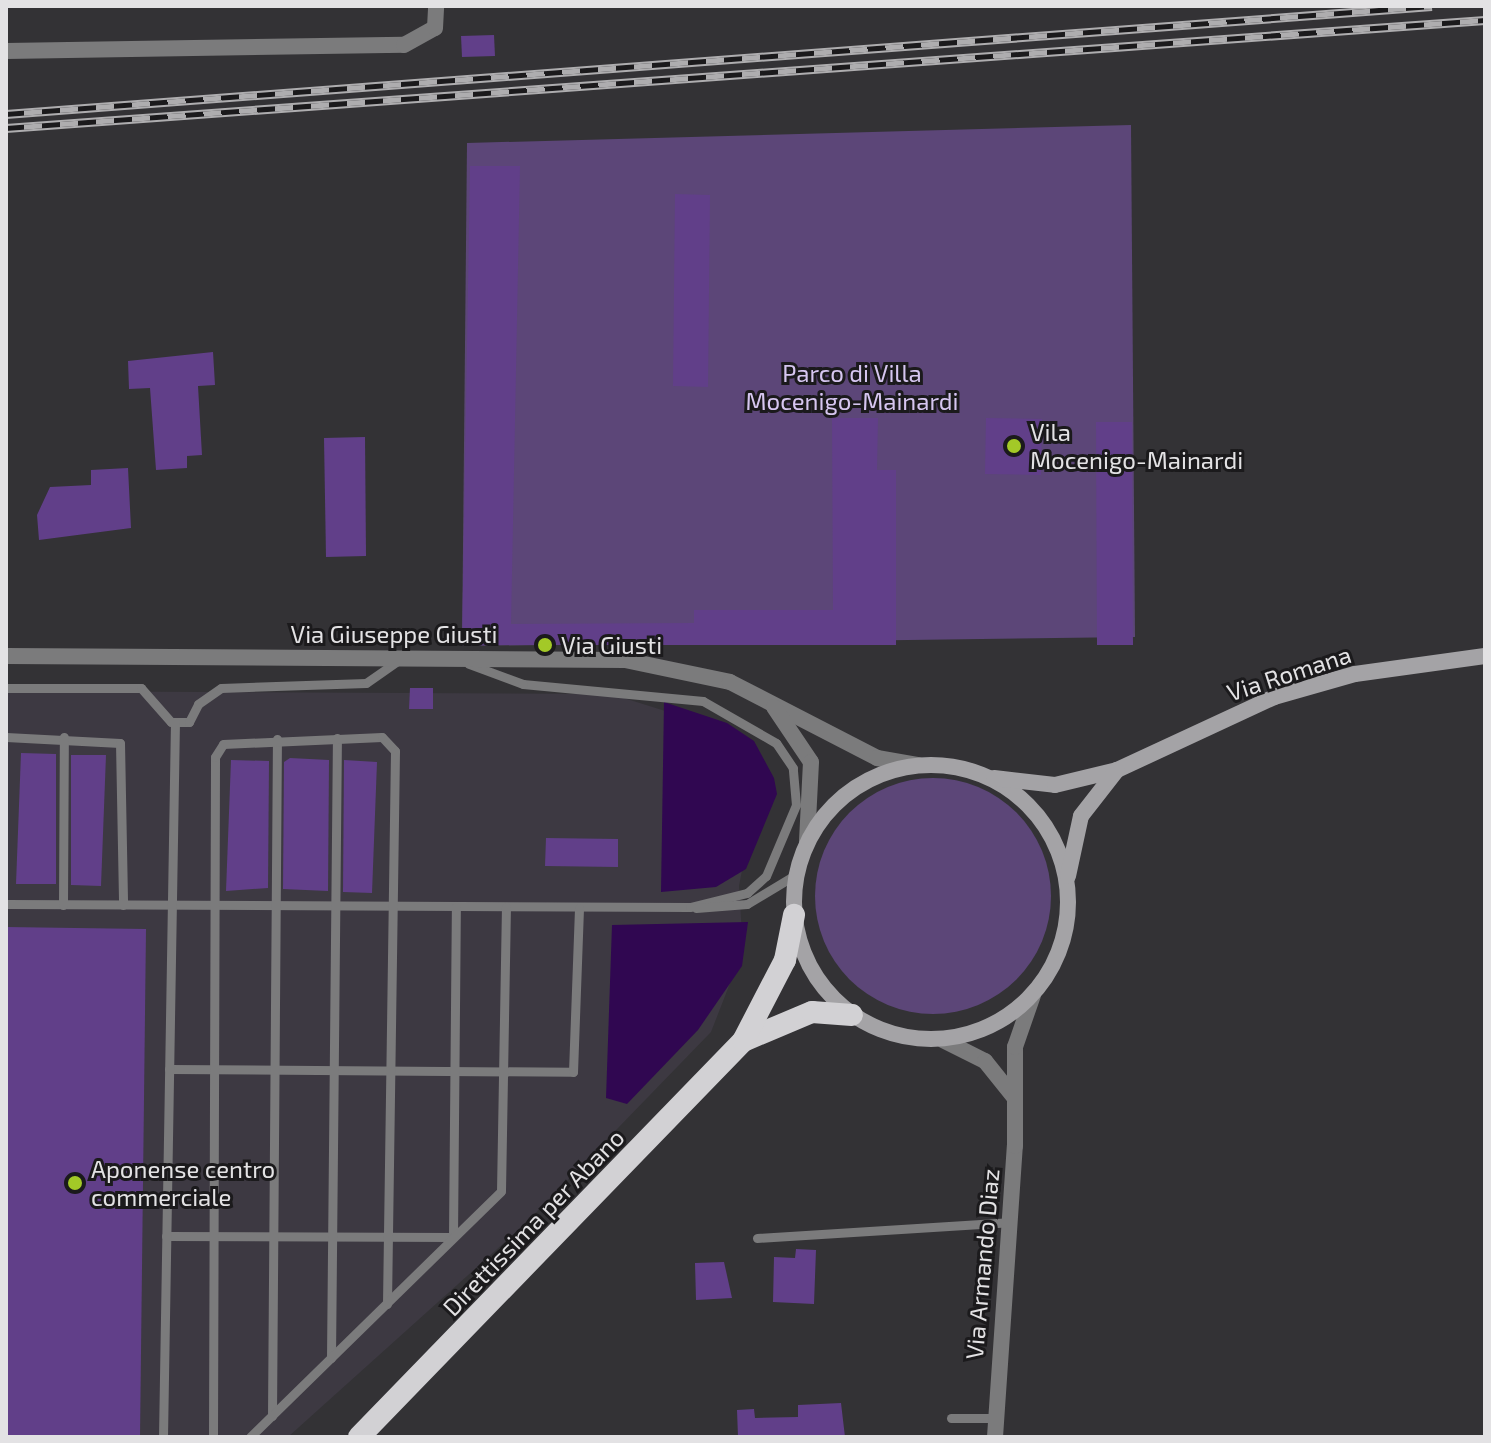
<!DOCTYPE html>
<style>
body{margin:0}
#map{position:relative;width:1491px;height:1443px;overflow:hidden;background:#333235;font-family:"Exo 2",sans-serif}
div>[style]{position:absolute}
.built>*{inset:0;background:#3d3942}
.green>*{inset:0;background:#5c4678}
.round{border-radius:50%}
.water>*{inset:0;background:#300751}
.building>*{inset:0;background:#613f89}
.service>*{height:9px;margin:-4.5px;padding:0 4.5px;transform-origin:4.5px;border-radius:4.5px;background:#7b7b7c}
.minor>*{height:16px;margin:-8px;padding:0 8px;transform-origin:8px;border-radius:8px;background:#7b7b7c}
.tertiary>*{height:16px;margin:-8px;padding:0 8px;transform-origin:8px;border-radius:8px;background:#7b7b7c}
.secondary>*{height:16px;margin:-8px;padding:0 8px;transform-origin:8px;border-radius:8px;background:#a4a3a6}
.secondary>.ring{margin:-8px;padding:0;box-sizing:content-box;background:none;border:16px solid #a4a3a6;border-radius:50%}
.trunk>*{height:22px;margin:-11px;padding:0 11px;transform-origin:11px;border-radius:11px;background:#d2d1d4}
.rail>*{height:9px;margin-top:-4.5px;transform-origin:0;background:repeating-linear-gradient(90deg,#1b1a1c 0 18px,#aeadaf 0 36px);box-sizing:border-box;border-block:2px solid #aeadaf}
.dots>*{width:22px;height:22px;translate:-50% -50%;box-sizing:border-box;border:4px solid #1b1a1c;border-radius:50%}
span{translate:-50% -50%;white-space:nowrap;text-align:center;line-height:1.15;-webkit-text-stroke:6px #1b1a1c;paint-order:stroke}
.park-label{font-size:24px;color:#d6c6f0}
.poi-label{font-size:24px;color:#e3e2e4}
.left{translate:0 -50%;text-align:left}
.street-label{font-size:24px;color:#e3e2e4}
.frame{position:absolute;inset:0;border:8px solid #e3e2e4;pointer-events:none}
</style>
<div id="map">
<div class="built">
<i style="clip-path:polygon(6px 691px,611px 694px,694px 720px,751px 824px,739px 886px,743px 950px,711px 1032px,526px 1223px,288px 1437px,6px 1437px)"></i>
</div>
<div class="green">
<i style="clip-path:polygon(1131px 125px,1135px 637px,462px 646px,467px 143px)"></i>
<i class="round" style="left:815px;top:778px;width:236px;height:236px"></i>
</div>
<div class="water">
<i style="clip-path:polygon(664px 702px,727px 723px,754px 741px,774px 778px,777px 794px,746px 869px,716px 887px,661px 892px)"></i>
<i style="clip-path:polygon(748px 922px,742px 966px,698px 1030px,627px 1104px,606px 1098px,612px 925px)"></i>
</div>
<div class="building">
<i style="clip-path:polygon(494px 35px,495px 56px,462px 57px,461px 36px)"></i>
<i style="clip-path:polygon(470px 166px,520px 166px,511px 624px,694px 623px,694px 610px,833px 610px,832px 418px,878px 418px,877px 470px,896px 470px,896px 645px,462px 645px)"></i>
<i style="clip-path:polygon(675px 194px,710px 195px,708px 387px,673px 386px)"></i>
<i style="clip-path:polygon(213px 352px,215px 385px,198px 386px,202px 455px,187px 456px,187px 468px,156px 470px,150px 388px,129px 389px,128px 361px)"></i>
<i style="clip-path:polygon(986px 418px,1042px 419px,1041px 475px,985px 474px)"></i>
<i style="clip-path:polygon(1096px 422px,1132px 422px,1133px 645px,1097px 645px)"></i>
<i style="clip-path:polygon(365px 437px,366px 556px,326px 557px,324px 438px)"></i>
<i style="clip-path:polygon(128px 468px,131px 528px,39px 540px,37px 515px,50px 487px,91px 485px,91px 470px)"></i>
<i style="clip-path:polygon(410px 688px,433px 688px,433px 709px,409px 709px)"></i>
<i style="clip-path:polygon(21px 753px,56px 754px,56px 884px,16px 884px)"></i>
<i style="clip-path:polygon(71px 755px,106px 755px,101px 886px,71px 885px)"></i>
<i style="clip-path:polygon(290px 758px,329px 760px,328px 891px,283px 889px,284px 762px)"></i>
<i style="clip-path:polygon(231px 760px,269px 761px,268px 888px,226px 891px)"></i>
<i style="clip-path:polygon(344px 760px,377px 762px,372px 893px,343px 892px)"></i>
<i style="clip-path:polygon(546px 838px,618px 839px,618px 867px,545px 866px)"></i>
<i style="clip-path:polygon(6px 927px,146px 929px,140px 1437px,6px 1437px)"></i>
<i style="clip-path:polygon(796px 1249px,816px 1250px,814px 1304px,773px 1302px,774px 1257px,795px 1258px)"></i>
<i style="clip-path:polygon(724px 1262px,732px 1298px,696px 1300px,695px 1263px)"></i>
<i style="clip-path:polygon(841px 1403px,845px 1437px,738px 1437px,737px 1410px,754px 1409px,755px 1418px,798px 1417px,798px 1405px)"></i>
</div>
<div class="service">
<i style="left:6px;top:688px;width:135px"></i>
<i style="left:141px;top:688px;width:45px;rotate:48.6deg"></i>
<i style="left:171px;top:722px;width:18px"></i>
<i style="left:189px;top:722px;width:20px;rotate:-63deg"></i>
<i style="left:198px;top:704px;width:28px;rotate:-35deg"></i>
<i style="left:221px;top:688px;width:145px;rotate:-2deg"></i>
<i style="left:366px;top:683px;width:40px;rotate:-34.9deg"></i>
<i style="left:6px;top:737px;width:114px;rotate:3deg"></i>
<i style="left:120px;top:743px;width:162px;rotate:88.9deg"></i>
<i style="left:6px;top:904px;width:684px;rotate:0.25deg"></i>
<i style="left:690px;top:907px;width:59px;rotate:-13.8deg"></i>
<i style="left:747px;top:893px;width:25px;rotate:-42deg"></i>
<i style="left:766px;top:876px;width:77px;rotate:-67.1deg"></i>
<i style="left:796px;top:805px;width:37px;rotate:-95deg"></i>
<i style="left:793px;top:768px;width:30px;rotate:-124deg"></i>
<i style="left:776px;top:743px;width:84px;rotate:-150.1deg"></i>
<i style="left:703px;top:701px;width:181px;rotate:-174.6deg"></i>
<i style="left:523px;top:684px;width:58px;rotate:-159.7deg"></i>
<i style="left:63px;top:905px;width:168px;rotate:-89.7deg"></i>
<i style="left:696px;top:908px;width:51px;rotate:-4.5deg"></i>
<i style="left:747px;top:904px;width:56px;rotate:-31.1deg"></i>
<i style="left:169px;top:1069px;width:404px;rotate:0.4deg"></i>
<i style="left:573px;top:1072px;width:164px;rotate:-87.9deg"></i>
<i style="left:166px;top:1236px;width:287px;rotate:0.2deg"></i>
<i style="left:453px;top:1237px;width:330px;rotate:-89.5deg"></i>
<i style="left:757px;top:1238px;width:252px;rotate:-3.6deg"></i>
<i style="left:331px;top:1358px;width:620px;rotate:-89.45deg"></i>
<i style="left:272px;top:1416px;width:677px;rotate:-89.58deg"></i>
<i style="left:951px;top:1418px;width:45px"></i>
<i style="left:163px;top:1437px;width:715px;rotate:-89.04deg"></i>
<i style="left:213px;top:1437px;width:680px;rotate:-89.83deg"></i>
<i style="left:215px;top:757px;width:15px;rotate:-58deg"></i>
<i style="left:223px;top:744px;width:159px;rotate:-2.5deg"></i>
<i style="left:382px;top:737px;width:19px;rotate:47deg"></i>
<i style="left:395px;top:751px;width:553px;rotate:90.83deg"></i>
<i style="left:250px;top:1437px;width:351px;rotate:-44.4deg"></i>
<i style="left:501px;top:1191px;width:284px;rotate:-89deg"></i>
</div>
<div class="minor">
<i style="left:6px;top:51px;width:398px;rotate:-0.9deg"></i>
<i style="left:404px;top:45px;width:35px;rotate:-29deg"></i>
<i style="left:435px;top:28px;width:22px;rotate:-87deg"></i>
</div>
<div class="tertiary">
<i style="left:6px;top:656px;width:619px;rotate:0.37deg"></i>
<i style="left:625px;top:660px;width:107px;rotate:11.8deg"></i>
<i style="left:730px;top:682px;width:165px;rotate:27.3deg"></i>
<i style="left:877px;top:758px;width:42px;rotate:9.7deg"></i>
<i style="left:774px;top:707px;width:66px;rotate:56.1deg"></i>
<i style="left:811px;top:762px;width:80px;rotate:92.9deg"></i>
<i style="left:943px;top:1040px;width:47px;rotate:26.6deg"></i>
<i style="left:985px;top:1061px;width:45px;rotate:51.3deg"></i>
<i style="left:995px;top:1437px;width:292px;rotate:-86.1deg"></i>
<i style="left:1015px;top:1146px;width:99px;rotate:-90deg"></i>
<i style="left:1015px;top:1047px;width:55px;rotate:-70.9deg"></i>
</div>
<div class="secondary">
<i class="ring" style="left:794px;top:765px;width:258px;height:258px"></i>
<i style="left:994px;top:778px;width:61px;rotate:6.5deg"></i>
<i style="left:1055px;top:785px;width:64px;rotate:-13.6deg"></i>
<i style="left:1117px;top:770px;width:173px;rotate:-24.9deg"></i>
<i style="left:1274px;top:697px;width:84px;rotate:-15.9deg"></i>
<i style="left:1355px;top:674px;width:131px;rotate:-7.9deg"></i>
<i style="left:1068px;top:876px;width:61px;rotate:-77.8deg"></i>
<i style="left:1081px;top:816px;width:58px;rotate:-52deg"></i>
</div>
<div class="trunk">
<i style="left:743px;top:1041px;width:75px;rotate:-22.8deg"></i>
<i style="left:812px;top:1012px;width:40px;rotate:4.3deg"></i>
<i style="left:359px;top:1437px;width:552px;rotate:-45.88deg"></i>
<i style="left:743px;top:1041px;width:91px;rotate:-62.6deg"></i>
<i style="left:785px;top:960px;width:46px;rotate:-78.7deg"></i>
</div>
<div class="rail">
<i style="left:6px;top:114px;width:1430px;rotate:-4.33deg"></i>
<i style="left:6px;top:128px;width:1483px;rotate:-4.18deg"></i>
</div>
<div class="dots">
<i style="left:1014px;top:446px;background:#a3c927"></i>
<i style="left:545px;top:645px;background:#a3c927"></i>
<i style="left:75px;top:1183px;background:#a3c927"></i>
</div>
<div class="park-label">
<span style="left:852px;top:387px">Parco di Villa<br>Mocenigo-Mainardi</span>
</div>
<div class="poi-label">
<span class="left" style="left:1030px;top:446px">Vila<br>Mocenigo-Mainardi</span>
<span class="left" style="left:561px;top:645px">Via Giusti</span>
<span class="left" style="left:91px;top:1183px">Aponense centro<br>commerciale</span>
</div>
<div class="street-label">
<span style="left:394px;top:634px">Via Giuseppe Giusti</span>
<span style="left:1289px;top:673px;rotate:-18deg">Via Romana</span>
<span style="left:533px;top:1222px;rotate:-46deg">Direttissima per Abano</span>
<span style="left:982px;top:1264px;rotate:-85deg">Via Armando Diaz</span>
</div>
<div class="frame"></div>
</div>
